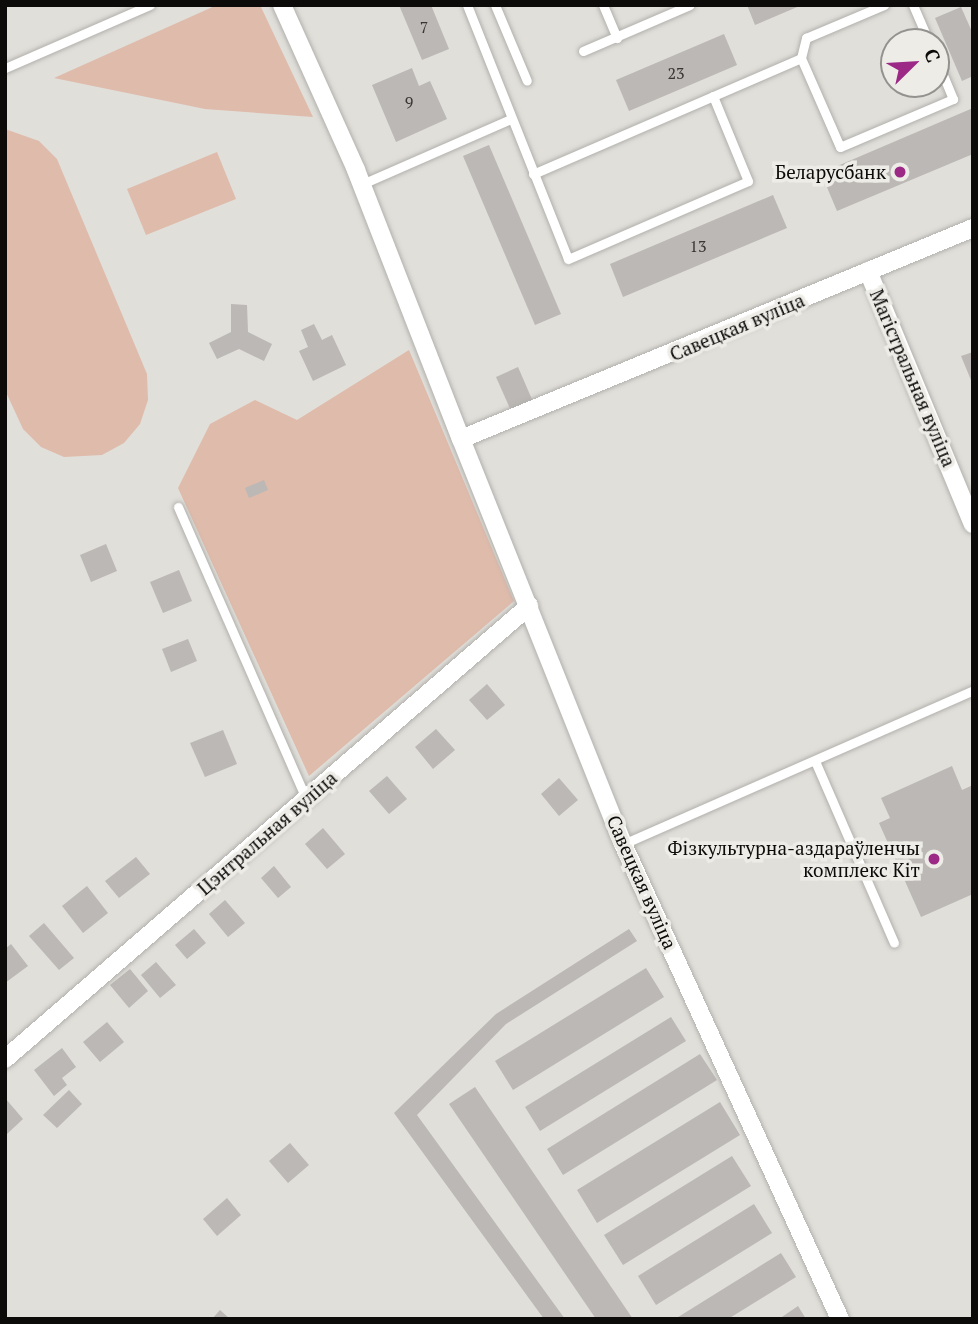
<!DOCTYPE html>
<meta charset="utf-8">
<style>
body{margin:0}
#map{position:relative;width:978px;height:1324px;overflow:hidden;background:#e0dfda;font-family:"PT Serif",serif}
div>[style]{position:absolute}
.green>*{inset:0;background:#dfbbab}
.building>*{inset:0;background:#bbb8b5}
.roads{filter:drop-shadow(0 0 2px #b2b0ac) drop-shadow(0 0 2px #b2b0ac)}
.lane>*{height:9px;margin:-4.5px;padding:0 4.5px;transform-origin:4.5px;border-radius:4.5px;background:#fff}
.street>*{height:18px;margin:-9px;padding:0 9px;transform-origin:9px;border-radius:9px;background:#fff}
.dots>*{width:19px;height:19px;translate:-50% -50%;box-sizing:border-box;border:4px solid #edece7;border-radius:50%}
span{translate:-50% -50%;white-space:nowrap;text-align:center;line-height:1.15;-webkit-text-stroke:7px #edece7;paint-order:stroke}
.number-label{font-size:16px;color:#383635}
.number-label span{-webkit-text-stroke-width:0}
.poi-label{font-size:19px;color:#0c0b0a}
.right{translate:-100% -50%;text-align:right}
.street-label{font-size:19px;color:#0c0b0a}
.frame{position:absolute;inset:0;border:7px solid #0c0b0a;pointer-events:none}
.north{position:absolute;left:880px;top:28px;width:70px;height:70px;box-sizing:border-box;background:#edece7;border:2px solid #93928f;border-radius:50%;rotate:66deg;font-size:19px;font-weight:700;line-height:28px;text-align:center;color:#0c0b0a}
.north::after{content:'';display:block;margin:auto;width:24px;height:32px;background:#9c2986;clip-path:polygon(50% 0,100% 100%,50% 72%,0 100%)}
</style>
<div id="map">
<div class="green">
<i style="clip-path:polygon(217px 5px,260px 5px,313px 117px,205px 109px,54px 78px)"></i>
<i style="clip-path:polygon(5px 129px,39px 141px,57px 159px,147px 374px,148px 400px,140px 424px,124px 443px,102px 455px,64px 457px,41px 447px,23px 429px,5px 390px)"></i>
<i style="clip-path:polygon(217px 152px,236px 199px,146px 235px,127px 189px)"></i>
<i style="clip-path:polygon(409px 350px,514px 601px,309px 776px,178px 488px,210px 424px,255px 400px,297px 420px)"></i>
</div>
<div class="building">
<i style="clip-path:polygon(399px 5px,431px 5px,449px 49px,422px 60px)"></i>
<i style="clip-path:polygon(747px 5px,802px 5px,755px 25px)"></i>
<i style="clip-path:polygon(961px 7px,973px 34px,973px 76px,962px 81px,935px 18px)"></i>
<i style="clip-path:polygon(724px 34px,737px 65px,629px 111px,616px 80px)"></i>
<i style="clip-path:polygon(412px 68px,419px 86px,430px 81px,447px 119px,396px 142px,372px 85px)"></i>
<i style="clip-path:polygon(973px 108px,973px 154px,837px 211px,821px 173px)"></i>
<i style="clip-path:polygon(489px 145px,561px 314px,535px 325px,463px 156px)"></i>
<i style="clip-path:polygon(773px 195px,787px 228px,623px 297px,610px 264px)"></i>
<i style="clip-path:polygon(231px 304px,247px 305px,248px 332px,272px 344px,264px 361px,239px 349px,217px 359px,209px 343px,231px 332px)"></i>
<i style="clip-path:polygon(314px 324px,322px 340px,332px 335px,346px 365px,313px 381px,299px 351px,308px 347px,301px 330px)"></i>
<i style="clip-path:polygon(973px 352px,973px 385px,961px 356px)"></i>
<i style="clip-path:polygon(518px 367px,534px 404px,512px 413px,496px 377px)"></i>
<i style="clip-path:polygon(264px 480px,268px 490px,249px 498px,245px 488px)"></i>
<i style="clip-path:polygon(106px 544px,117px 571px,91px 582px,80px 555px)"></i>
<i style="clip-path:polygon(179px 570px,192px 601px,163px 613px,150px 582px)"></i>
<i style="clip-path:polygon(188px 639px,197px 661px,171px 672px,162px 649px)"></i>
<i style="clip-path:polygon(487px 684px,505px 705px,487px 720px,469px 700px)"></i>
<i style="clip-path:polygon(436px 729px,455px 750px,433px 769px,415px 747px)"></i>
<i style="clip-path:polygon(223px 730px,237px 764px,205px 777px,190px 743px)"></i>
<i style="clip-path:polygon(952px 766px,962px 790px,973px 785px,973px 894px,921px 917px,879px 823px,890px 818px,881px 798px)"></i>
<i style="clip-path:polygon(387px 776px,407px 799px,389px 814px,369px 791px)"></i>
<i style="clip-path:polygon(559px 778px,578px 800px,559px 816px,541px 794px)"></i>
<i style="clip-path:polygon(323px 828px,345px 854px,327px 869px,305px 844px)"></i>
<i style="clip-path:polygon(136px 857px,150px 874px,119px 898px,105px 881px)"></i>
<i style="clip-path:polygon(274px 866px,291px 887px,278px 898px,261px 878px)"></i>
<i style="clip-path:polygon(87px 886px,108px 913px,83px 933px,62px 906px)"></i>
<i style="clip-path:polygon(225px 900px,245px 923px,228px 937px,209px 914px)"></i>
<i style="clip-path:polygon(44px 923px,74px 958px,59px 970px,29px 936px)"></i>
<i style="clip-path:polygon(194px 929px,206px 943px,187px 959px,175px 945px)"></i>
<i style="clip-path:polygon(629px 929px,637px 941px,506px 1024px,417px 1115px,565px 1319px,544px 1319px,394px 1113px,496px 1014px)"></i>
<i style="clip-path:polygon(11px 944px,28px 966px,5px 983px,5px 949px)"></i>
<i style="clip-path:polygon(156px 962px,176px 985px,160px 998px,141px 975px)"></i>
<i style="clip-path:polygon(646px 968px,664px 997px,513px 1090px,495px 1061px)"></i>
<i style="clip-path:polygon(130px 969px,148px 991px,129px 1008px,110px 985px)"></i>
<i style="clip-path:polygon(671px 1017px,686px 1041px,540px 1131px,525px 1107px)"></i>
<i style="clip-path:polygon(107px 1022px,124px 1042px,100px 1062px,83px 1042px)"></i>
<i style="clip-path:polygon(62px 1048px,76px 1067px,62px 1078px,67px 1085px,54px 1096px,34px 1070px)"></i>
<i style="clip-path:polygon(700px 1054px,717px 1080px,563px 1175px,547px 1149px)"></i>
<i style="clip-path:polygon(475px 1087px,633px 1319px,596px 1319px,449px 1104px)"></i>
<i style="clip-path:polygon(69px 1090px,82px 1104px,57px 1128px,43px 1115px)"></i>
<i style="clip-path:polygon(5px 1098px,23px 1119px,7px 1134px,5px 1132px)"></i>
<i style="clip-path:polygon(720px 1102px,740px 1135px,597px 1223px,577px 1190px)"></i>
<i style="clip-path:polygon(290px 1143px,309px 1165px,288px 1183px,269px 1161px)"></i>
<i style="clip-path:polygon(732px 1156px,751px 1186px,623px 1265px,604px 1235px)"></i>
<i style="clip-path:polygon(227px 1198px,241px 1215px,217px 1236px,203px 1219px)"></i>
<i style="clip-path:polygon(754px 1204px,772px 1233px,656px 1305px,638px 1276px)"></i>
<i style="clip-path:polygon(781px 1253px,796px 1277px,728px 1319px,675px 1319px)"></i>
<i style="clip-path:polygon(798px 1306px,806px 1319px,779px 1319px)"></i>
<i style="clip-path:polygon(220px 1310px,230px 1319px,212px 1319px)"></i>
</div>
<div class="roads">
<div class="lane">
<i style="left:467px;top:5px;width:273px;rotate:68.3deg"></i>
<i style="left:568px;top:259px;width:196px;rotate:-23.4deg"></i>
<i style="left:748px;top:181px;width:92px;rotate:-112.4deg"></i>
<i style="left:495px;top:5px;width:82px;rotate:67.2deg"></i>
<i style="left:603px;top:5px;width:36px;rotate:67deg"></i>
<i style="left:913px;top:5px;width:40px;rotate:66.6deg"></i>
<i style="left:583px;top:51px;width:116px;rotate:-23.3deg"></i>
<i style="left:801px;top:58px;width:97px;rotate:66.3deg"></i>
<i style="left:840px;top:147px;width:123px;rotate:-23deg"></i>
<i style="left:953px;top:99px;width:44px;rotate:-112.5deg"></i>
<i style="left:5px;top:68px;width:158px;rotate:-23.5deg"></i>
<i style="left:533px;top:174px;width:292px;rotate:-23.4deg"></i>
<i style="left:801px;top:58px;width:21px;rotate:-76deg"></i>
<i style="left:806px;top:38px;width:85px;rotate:-22.9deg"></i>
<i style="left:362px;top:184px;width:163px;rotate:-23.6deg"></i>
<i style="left:178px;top:507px;width:318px;rotate:66.3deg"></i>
<i style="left:815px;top:761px;width:198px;rotate:66.5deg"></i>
<i style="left:623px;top:844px;width:382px;rotate:-23.7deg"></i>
</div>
<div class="street">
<i style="left:282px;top:5px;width:181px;rotate:65.8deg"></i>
<i style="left:356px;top:170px;width:289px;rotate:68.7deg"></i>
<i style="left:461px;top:439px;width:554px;rotate:-22.4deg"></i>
<i style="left:868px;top:271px;width:274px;rotate:67.5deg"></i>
<i style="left:461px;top:439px;width:436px;rotate:68.2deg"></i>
<i style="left:623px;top:844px;width:522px;rotate:65.45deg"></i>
<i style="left:5px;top:1059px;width:693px;rotate:-40.84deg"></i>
</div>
</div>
<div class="dots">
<i style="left:900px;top:172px;background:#9c2986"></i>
<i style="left:934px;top:859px;background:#9c2986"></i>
</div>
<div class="number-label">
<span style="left:424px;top:27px">7</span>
<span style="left:676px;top:73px">23</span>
<span style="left:409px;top:102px">9</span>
<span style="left:698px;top:246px">13</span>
</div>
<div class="poi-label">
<span class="right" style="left:886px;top:172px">Беларусбанк</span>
<span class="right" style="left:920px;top:859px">Фізкультурна-аздараўленчы<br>комплекс Кіт</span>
</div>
<div class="street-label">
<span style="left:737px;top:327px;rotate:-23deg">Савецкая вуліца</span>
<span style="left:913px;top:378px;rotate:67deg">Магістральная вуліца</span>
<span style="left:267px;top:833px;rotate:-41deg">Цэнтральная вуліца</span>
<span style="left:642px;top:882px;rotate:66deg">Савецкая вуліца</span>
</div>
<div class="frame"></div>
<div class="north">С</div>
</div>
